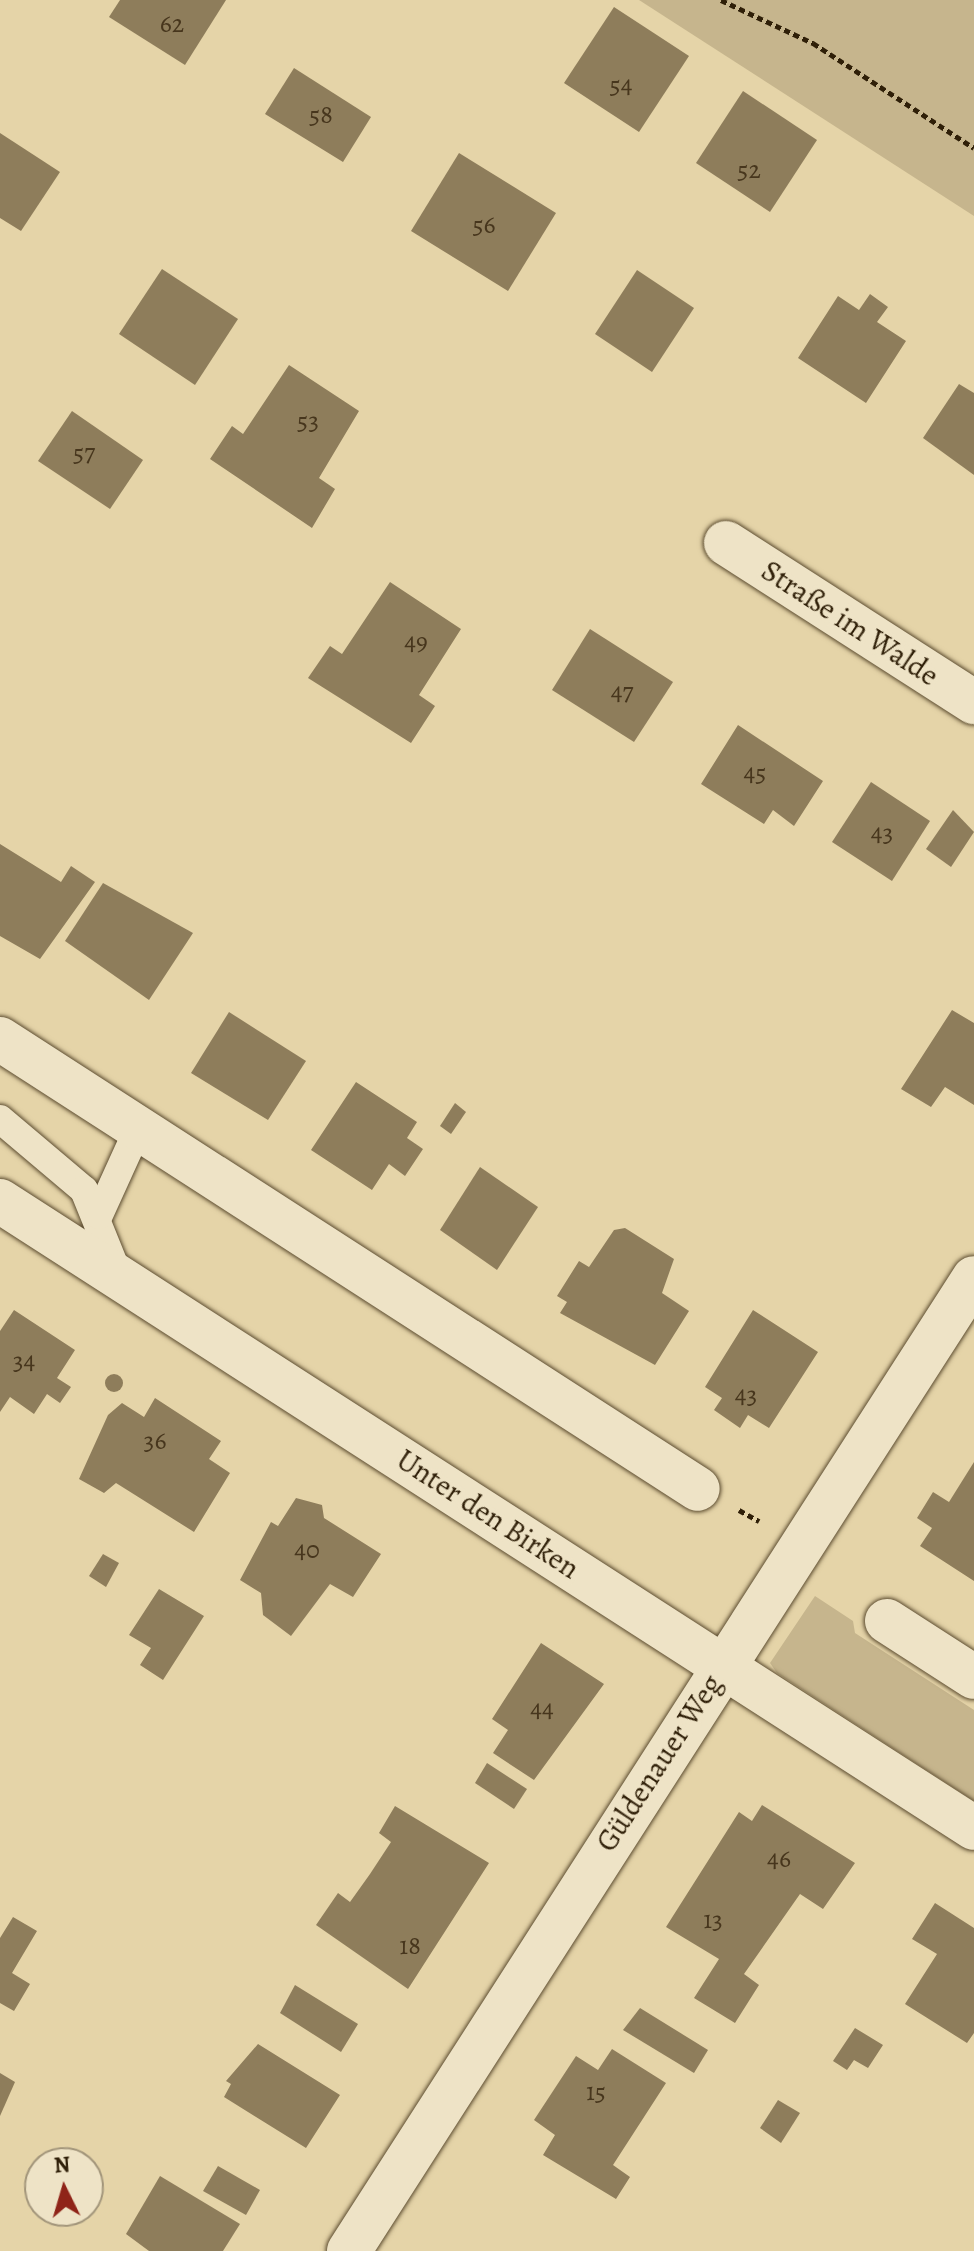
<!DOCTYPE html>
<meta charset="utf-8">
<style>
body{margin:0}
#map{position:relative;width:974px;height:2251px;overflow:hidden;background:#e5d4a8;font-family:Alegreya,serif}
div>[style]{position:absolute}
.green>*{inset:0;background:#c6b58d}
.building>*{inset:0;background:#8e7d5b}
.round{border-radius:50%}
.path>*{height:5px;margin-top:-2.5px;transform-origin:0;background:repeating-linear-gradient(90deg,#2f1f08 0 6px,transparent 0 10px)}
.roads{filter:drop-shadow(0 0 2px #5c4c30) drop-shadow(0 0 2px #5c4c30)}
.lane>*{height:28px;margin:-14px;padding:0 14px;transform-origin:14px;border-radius:14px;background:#eee3c6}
.street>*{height:44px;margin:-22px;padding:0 22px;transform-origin:22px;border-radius:22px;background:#eee3c6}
span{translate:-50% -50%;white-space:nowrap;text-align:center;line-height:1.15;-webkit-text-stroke:8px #eee3c6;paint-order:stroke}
.number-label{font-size:26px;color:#47361d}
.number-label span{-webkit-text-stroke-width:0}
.street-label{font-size:30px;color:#2f1f08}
.north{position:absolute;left:24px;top:2147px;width:80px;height:80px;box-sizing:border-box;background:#eee3c6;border:2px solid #a2957a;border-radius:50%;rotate:355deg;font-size:22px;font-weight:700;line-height:32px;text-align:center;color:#2f1f08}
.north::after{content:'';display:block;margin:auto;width:28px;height:36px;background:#8f2418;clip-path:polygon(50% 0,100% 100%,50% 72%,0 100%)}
</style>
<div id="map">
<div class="green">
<i style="clip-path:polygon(639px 0,974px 0,974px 216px)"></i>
<i style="clip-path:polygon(815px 1596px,853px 1621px,855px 1633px,974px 1710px,974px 1801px,777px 1673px,770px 1663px)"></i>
</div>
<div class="building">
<i style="clip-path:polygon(120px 0,226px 0,185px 65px,109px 17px)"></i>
<i style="clip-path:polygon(614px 7px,689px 56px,639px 132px,564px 83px)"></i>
<i style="clip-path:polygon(294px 68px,371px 117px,343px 162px,265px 114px)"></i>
<i style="clip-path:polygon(743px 91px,817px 140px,770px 212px,696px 163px)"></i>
<i style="clip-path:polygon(0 133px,60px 172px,21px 231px,0 218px)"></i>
<i style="clip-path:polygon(459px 153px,556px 213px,508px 291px,411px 231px)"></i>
<i style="clip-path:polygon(162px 269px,238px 319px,195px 385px,119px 334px)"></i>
<i style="clip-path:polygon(637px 270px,694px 308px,652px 372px,595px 334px)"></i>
<i style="clip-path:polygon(870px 294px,888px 307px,877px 322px,906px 341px,866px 403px,798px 358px,838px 296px,859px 310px)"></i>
<i style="clip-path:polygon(289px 365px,359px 411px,319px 478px,335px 489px,312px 528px,210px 459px,232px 426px,243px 434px)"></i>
<i style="clip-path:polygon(959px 384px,974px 393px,974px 475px,923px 438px)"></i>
<i style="clip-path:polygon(72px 411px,143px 460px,110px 509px,38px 461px)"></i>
<i style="clip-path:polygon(390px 582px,461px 629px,419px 695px,435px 706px,411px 743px,308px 678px,330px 646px,342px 654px)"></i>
<i style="clip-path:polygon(590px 629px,673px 682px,634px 742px,552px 690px)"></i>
<i style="clip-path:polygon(738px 725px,823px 781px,794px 826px,773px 810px,764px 824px,701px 784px)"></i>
<i style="clip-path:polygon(871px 782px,930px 821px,892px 881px,832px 842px)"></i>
<i style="clip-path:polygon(953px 810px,974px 832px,951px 867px,926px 849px)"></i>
<i style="clip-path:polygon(0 844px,61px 882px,71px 866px,95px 882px,40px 959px,0 936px)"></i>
<i style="clip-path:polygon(103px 883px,193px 933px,149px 1000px,65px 941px)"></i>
<i style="clip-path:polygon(952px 1010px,974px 1023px,974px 1105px,945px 1087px,931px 1107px,901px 1089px)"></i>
<i style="clip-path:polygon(229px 1012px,306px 1061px,268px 1120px,191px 1073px)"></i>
<i style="clip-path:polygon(356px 1082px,417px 1122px,407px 1138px,423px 1149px,405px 1176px,389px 1164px,372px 1190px,311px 1150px)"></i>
<i style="clip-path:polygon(455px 1103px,466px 1112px,451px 1134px,440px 1126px)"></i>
<i style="clip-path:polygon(480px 1167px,538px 1207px,497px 1270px,440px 1230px)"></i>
<i style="clip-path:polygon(625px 1228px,674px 1259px,662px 1293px,689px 1311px,655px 1365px,560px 1313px,567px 1302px,557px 1296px,579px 1261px,589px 1267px,614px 1230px)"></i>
<i style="clip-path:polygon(14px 1310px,75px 1350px,57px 1378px,71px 1387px,60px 1403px,47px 1394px,34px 1414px,10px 1397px,0 1412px,0 1331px)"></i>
<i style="clip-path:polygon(753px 1310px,818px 1352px,769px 1428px,748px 1415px,740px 1428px,714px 1410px,722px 1398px,705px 1387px)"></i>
<i class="round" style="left:105px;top:1374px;width:18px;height:18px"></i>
<i style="clip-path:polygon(155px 1398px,221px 1441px,209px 1459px,230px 1473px,194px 1532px,116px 1483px,104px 1493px,79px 1479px,108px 1415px,122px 1403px,144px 1417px)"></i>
<i style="clip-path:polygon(974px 1462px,974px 1581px,920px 1546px,932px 1528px,917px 1518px,933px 1492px,949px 1502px)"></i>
<i style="clip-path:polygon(296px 1498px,322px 1505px,324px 1518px,381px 1554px,353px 1597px,330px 1584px,291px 1636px,263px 1615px,261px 1593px,240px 1580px,271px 1522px,278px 1526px)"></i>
<i style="clip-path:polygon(103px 1554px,119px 1563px,106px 1587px,89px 1576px)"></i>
<i style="clip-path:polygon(159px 1589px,204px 1616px,163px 1680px,140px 1665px,151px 1648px,129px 1635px)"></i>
<i style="clip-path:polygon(541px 1643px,604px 1684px,534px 1780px,493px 1753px,508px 1730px,492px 1719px)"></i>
<i style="clip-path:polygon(487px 1763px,527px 1789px,514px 1809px,475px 1783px)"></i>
<i style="clip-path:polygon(762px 1805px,855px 1863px,823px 1909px,800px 1894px,744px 1974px,759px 1985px,735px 2023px,694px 1998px,719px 1959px,666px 1927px,739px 1812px,752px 1821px)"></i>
<i style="clip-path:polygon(395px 1806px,489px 1863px,408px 1989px,316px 1925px,338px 1893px,350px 1902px,370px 1874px,391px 1842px,379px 1833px)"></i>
<i style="clip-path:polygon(935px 1903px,974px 1928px,974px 2033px,967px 2043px,905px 2004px,937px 1954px,912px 1939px)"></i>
<i style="clip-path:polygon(13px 1917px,37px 1931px,12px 1973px,30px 1984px,14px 2011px,0 2003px,0 1938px)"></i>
<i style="clip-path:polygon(295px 1985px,358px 2024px,341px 2052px,280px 2013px)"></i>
<i style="clip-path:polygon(640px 2008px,708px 2050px,694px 2073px,623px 2030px)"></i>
<i style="clip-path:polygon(855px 2028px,883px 2045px,868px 2068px,854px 2060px,847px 2070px,833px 2061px)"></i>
<i style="clip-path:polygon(258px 2044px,340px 2095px,306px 2148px,224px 2097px,231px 2084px,226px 2081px)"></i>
<i style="clip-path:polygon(612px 2049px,666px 2083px,613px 2165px,630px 2177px,616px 2199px,543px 2155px,555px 2135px,534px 2120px,576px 2056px,598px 2070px)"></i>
<i style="clip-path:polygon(0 2073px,15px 2082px,0 2116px)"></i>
<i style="clip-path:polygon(778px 2100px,800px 2113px,781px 2143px,760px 2128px)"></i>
<i style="clip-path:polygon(218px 2166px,260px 2190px,246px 2215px,203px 2191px)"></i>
<i style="clip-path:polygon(160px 2176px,240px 2224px,223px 2251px,149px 2251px,126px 2234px)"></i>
</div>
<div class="path">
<i style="left:721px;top:0;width:102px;rotate:25.1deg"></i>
<i style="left:813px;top:43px;width:192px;rotate:33.1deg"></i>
<i style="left:739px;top:1510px;width:23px;rotate:29deg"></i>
</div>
<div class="roads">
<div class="lane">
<i style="left:0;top:1119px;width:110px;rotate:40.2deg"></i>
<i style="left:84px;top:1190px;width:91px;rotate:68deg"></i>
<i style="left:99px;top:1215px;width:97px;rotate:-65.6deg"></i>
</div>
<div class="street">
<i style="left:726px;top:543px;width:295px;rotate:32.7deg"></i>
<i style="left:0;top:1039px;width:830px;rotate:32.81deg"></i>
<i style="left:0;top:1201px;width:1158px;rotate:32.77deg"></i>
<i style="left:887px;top:1621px;width:103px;rotate:32.8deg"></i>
<i style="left:349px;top:2251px;width:1156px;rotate:-57.29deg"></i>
</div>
</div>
<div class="number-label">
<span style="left:172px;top:24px">62</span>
<span style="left:621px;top:85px">54</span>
<span style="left:321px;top:115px">58</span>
<span style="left:749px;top:170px">52</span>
<span style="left:484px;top:225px">56</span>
<span style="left:308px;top:421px">53</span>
<span style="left:84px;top:453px">57</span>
<span style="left:416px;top:642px">49</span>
<span style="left:622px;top:692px">47</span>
<span style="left:755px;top:773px">45</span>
<span style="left:882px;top:833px">43</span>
<span style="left:24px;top:1361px">34</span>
<span style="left:746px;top:1395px">43</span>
<span style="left:155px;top:1441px">36</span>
<span style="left:307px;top:1550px">40</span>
<span style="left:542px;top:1709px">44</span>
<span style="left:779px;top:1859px">46</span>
<span style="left:713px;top:1920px">13</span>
<span style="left:410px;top:1946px">18</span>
<span style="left:596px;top:2092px">15</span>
</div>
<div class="street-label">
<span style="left:850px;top:623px;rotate:33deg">Straße im Walde</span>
<span style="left:488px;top:1514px;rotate:33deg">Unter den Birken</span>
<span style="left:659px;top:1763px;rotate:-57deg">Güldenauer Weg</span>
</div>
<div class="north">N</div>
</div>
